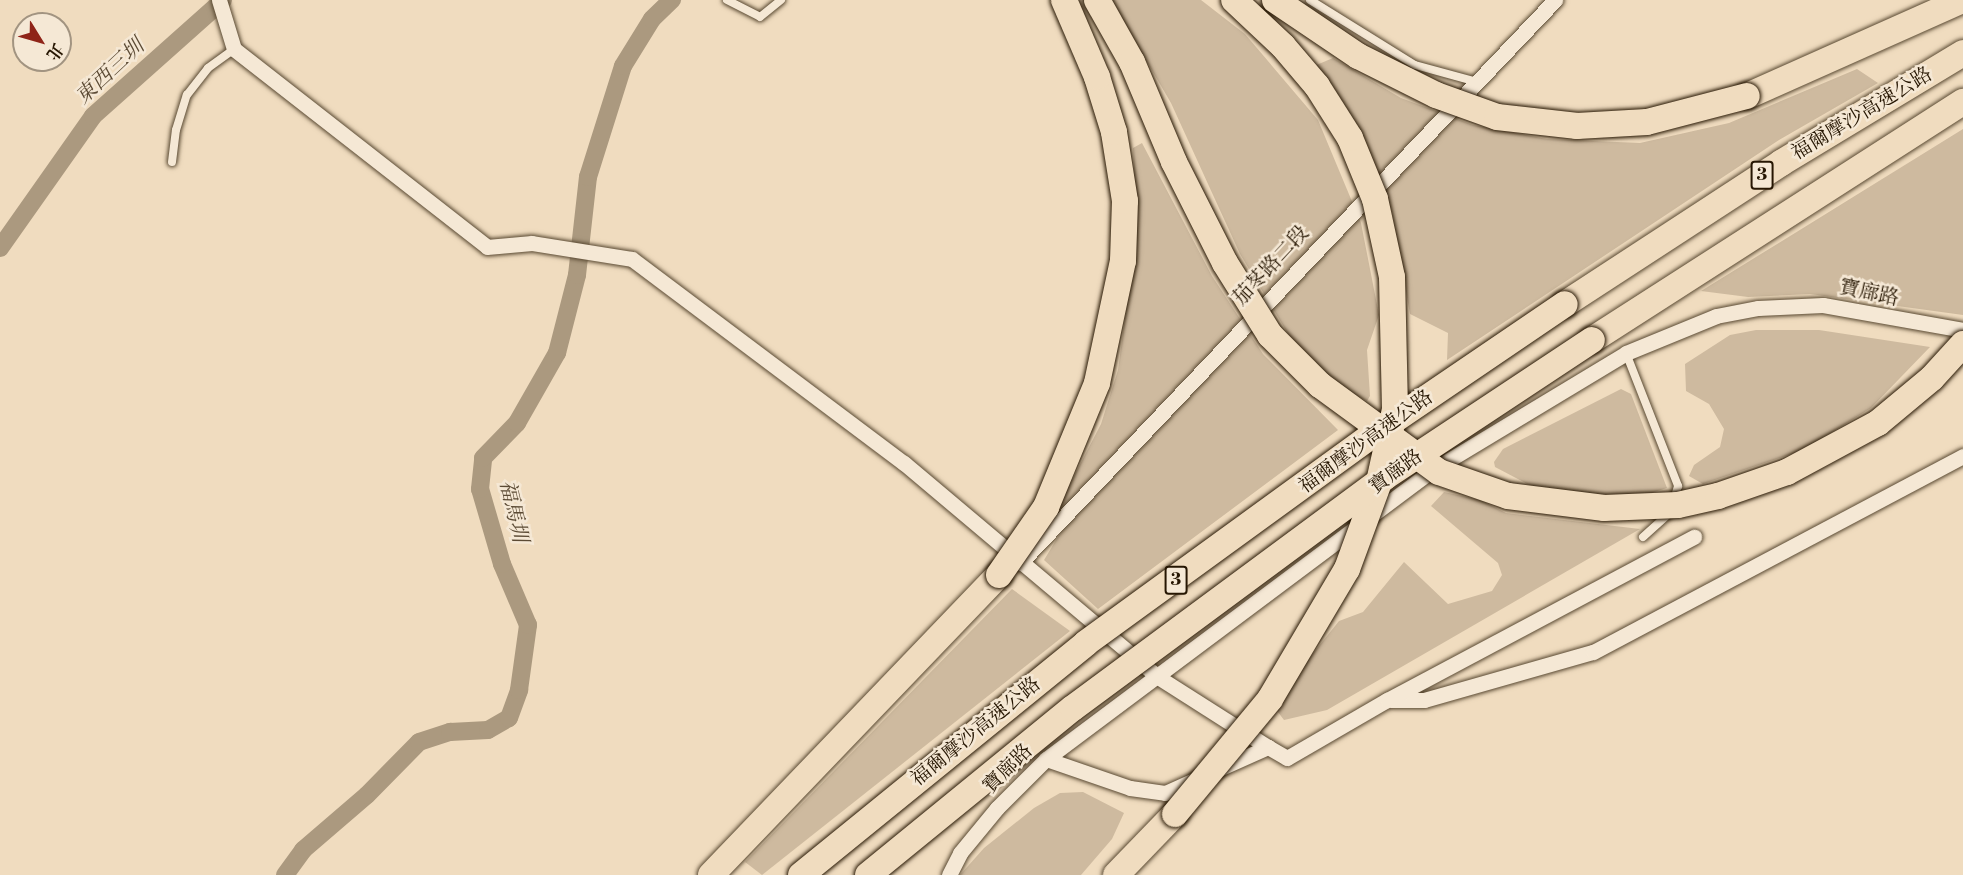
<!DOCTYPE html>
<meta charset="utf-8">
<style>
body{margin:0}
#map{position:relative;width:1963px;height:875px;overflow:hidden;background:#f0dcbf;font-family:"Libre Bodoni","Noto Serif TC",serif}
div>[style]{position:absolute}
.green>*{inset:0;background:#ceba9f}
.canal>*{height:18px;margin:-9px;padding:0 9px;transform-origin:9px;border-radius:9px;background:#ab997f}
.roads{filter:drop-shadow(0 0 2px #584831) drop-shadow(0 0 2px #584831)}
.lane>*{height:8px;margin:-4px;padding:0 4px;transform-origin:4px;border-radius:4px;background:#f5e8d5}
.street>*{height:15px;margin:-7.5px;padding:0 7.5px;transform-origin:7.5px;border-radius:7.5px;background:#f5e8d5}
.highway>*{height:26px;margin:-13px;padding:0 13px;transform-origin:13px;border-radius:13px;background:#f0dcbf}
.bridges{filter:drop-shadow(0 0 2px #261602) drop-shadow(0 0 2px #261602)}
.highway-bridge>*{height:26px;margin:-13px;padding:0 13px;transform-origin:13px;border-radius:13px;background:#f0dcbf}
span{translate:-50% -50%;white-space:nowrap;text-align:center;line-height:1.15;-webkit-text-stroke:5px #f5e8d5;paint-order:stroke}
.shield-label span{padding:2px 4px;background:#f5e8d5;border:2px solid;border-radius:4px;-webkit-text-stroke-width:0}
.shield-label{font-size:18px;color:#261602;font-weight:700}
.street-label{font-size:20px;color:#261602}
.water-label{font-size:21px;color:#5b4a34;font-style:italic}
.north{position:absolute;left:12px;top:12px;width:60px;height:60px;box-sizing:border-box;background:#f5e8d5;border:2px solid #a29481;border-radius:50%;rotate:127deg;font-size:16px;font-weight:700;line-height:24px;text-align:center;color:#261602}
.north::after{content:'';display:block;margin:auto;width:21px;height:27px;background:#8f2418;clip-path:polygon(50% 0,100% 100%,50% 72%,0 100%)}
</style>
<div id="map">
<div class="green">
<i style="clip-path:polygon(1111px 0,1201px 0,1245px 34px,1318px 120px,1361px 223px,1379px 315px,1367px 350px,1370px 396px,1367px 401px,1331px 382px,1290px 337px,1240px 254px,1171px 103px)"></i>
<i style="clip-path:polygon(1333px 58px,1401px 98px,1473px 125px,1547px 139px,1640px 143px,1729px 123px,1857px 69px,1878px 83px,1779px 140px,1447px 360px,1448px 333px,1410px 314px,1392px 212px,1358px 129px,1314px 66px)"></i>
<i style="clip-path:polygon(1963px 129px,1963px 315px,1810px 294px,1748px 297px,1701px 291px)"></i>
<i style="clip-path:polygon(1142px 143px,1212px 276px,1263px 354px,1338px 430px,1098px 609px,1044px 560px,1070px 517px,1058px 507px,1101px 424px,1118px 370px,1137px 229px,1133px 148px)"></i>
<i style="clip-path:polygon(1756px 330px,1819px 330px,1930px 347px,1871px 408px,1803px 450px,1703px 484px,1689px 476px,1694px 465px,1720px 447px,1724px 429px,1709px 404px,1686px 391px,1685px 364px,1730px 335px)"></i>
<i style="clip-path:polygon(1621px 389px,1631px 394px,1667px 488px,1651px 493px,1604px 495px,1531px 486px,1495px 467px,1494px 462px,1503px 449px)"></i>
<i style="clip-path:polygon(1444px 492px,1480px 500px,1506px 513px,1640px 529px,1327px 710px,1284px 720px,1275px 708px,1307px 661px,1339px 621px,1363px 612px,1404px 562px,1448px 604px,1492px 591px,1502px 575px,1498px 563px,1431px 506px)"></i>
<i style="clip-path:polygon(1012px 589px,1070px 631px,762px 875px,745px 862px)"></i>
<i style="clip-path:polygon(1083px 792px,1124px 813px,1112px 839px,1081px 875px,960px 875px,984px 848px,1034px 808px,1060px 793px)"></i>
</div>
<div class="canal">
<i style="left:0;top:248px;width:161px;rotate:-54.8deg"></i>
<i style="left:93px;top:116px;width:174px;rotate:-41.7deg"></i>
<i style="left:285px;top:875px;width:31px;rotate:-54deg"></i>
<i style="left:303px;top:850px;width:84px;rotate:-40.7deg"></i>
<i style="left:367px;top:795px;width:74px;rotate:-45.5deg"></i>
<i style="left:419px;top:742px;width:33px;rotate:-18deg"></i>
<i style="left:450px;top:732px;width:38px;rotate:-3deg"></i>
<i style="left:488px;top:730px;width:24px;rotate:-30deg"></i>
<i style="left:509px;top:718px;width:30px;rotate:-70deg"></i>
<i style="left:519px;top:690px;width:66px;rotate:-82.1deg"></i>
<i style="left:528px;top:625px;width:66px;rotate:-113.1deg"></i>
<i style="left:502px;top:564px;width:78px;rotate:-106.3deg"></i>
<i style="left:480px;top:489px;width:31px;rotate:-84deg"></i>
<i style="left:483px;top:458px;width:49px;rotate:-45.8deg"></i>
<i style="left:517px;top:423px;width:81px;rotate:-60.3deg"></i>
<i style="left:557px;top:353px;width:81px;rotate:-75.6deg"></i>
<i style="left:577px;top:275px;width:99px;rotate:-83.6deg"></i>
<i style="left:588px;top:177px;width:116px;rotate:-72.5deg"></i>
<i style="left:623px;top:66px;width:55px;rotate:-58.3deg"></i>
<i style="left:652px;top:19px;width:28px;rotate:-44deg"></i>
</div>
<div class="roads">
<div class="lane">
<i style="left:727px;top:0;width:37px;rotate:27deg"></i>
<i style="left:760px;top:17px;width:27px;rotate:-39deg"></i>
<i style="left:1310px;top:0;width:123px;rotate:31.8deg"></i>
<i style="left:1415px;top:65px;width:64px;rotate:15.3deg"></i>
<i style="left:172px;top:162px;width:32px;rotate:-83deg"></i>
<i style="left:176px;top:130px;width:37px;rotate:-73deg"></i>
<i style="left:187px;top:95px;width:34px;rotate:-52deg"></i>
<i style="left:208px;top:68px;width:32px;rotate:-36deg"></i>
<i style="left:1626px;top:353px;width:143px;rotate:68.6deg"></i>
<i style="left:1678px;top:486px;width:15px;rotate:106deg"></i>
<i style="left:1643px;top:537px;width:38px;rotate:-42deg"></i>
</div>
<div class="street">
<i style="left:219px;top:0;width:51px;rotate:73deg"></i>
<i style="left:234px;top:49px;width:321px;rotate:38deg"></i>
<i style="left:487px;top:247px;width:45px;rotate:-5.1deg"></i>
<i style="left:532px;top:243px;width:101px;rotate:9.1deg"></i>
<i style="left:632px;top:259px;width:340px;rotate:36.9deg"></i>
<i style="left:904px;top:463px;width:332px;rotate:40.1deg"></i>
<i style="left:1158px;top:677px;width:130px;rotate:32.5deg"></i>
<i style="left:1020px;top:563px;width:777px;rotate:-46.46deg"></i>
<i style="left:1391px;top:700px;width:33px"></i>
<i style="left:1424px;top:700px;width:176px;rotate:-15.9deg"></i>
<i style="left:1593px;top:652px;width:419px;rotate:-27.9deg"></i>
<i style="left:1046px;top:759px;width:89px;rotate:19deg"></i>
<i style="left:1130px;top:788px;width:35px;rotate:8deg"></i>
<i style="left:1165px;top:793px;width:113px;rotate:-24.1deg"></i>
<i style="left:1268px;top:747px;width:22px;rotate:30deg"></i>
<i style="left:1287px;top:758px;width:116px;rotate:-30.1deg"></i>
<i style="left:1387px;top:700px;width:348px;rotate:-28deg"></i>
<i style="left:949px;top:875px;width:25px;rotate:-63deg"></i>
<i style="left:960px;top:853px;width:58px;rotate:-50.6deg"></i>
<i style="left:997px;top:808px;width:69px;rotate:-45deg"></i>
<i style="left:1046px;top:759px;width:479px;rotate:-36.8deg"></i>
<i style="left:1429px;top:472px;width:230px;rotate:-31.1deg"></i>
<i style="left:1626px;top:353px;width:97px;rotate:-22.3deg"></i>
<i style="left:1716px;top:316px;width:43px;rotate:-10.8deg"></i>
<i style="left:1758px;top:308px;width:65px;rotate:-2.6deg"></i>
<i style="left:1823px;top:305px;width:142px;rotate:10.1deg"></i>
</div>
<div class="highway">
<i style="left:1747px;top:96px;width:236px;rotate:-24deg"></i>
<i style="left:1565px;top:304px;width:258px;rotate:-33.1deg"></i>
<i style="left:1781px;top:163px;width:213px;rotate:-31.1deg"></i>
<i style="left:1592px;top:340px;width:441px;rotate:-32.7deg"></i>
<i style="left:711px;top:875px;width:416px;rotate:-46.2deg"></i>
<i style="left:1116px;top:875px;width:85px;rotate:-46deg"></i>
</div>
</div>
<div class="bridges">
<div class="highway-bridge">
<i style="left:1097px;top:0;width:71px;rotate:60.6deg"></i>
<i style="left:1132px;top:62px;width:108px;rotate:67.2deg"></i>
<i style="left:1174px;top:162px;width:113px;rotate:63.2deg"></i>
<i style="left:1225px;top:263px;width:85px;rotate:58deg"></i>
<i style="left:1270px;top:335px;width:71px;rotate:45deg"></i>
<i style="left:1320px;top:385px;width:147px;rotate:36.2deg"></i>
<i style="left:1439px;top:472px;width:73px;rotate:19.2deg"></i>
<i style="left:1508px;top:496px;width:97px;rotate:7.1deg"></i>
<i style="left:1604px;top:508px;width:74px;rotate:-2.3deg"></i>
<i style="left:1678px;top:505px;width:41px;rotate:-12.7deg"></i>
<i style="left:1718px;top:496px;width:73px;rotate:-19.2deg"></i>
<i style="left:1787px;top:472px;width:103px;rotate:-28.3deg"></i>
<i style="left:1878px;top:423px;width:70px;rotate:-39.8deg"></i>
<i style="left:1932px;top:378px;width:46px;rotate:-47.6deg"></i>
<i style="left:1275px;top:0;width:100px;rotate:34deg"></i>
<i style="left:1358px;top:56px;width:87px;rotate:26.6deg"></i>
<i style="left:1436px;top:95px;width:65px;rotate:19.8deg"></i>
<i style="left:1497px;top:117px;width:81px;rotate:6.4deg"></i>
<i style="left:1577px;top:126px;width:70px;rotate:-3.3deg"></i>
<i style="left:1647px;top:122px;width:103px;rotate:-14.6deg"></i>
<i style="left:999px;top:575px;width:83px;rotate:-55.3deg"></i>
<i style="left:1046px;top:507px;width:134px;rotate:-67.6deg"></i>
<i style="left:1097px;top:383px;width:125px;rotate:-78deg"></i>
<i style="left:1123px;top:261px;width:60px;rotate:-88.1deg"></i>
<i style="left:1125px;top:201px;width:70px;rotate:-99.1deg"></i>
<i style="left:1114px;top:132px;width:58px;rotate:-107.2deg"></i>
<i style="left:1097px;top:77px;width:84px;rotate:-113.2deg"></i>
<i style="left:1175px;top:814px;width:149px;rotate:-50.4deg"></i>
<i style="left:1270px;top:699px;width:151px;rotate:-59.4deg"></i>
<i style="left:1347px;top:569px;width:93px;rotate:-69.8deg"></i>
<i style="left:1379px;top:482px;width:75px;rotate:-77.6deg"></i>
<i style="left:1395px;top:409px;width:132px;rotate:-91.3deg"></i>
<i style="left:1392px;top:277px;width:80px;rotate:-102.3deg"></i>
<i style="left:1375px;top:199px;width:66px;rotate:-112.3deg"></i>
<i style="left:1350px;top:138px;width:62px;rotate:-122.4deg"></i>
<i style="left:1317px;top:86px;width:52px;rotate:-130.4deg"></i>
<i style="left:1283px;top:46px;width:67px;rotate:-136.8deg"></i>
<i style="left:801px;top:875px;width:367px;rotate:-39.1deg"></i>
<i style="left:1086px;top:643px;width:364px;rotate:-36deg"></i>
<i style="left:1381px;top:429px;width:222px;rotate:-34.2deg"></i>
<i style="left:868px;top:875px;width:264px;rotate:-39.2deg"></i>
<i style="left:1073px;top:708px;width:388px;rotate:-36.5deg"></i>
<i style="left:1385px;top:477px;width:248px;rotate:-33.5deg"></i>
</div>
</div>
<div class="shield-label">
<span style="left:1762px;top:175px">3</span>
<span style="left:1176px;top:580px">3</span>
</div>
<div class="street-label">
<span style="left:1862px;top:114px;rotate:-31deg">福爾摩沙高速公路</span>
<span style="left:1271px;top:266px;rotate:-47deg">茄苳路二段</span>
<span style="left:1869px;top:293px;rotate:12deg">寶廍路</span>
<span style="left:1366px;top:442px;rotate:-36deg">福爾摩沙高速公路</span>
<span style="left:1396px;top:472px;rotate:-36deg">寶廍路</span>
<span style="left:976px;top:732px;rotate:-39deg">福爾摩沙高速公路</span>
<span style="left:1008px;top:769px;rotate:-45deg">寶廍路</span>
</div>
<div class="water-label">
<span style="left:110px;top:72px;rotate:-43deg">東西三圳</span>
<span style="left:513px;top:511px;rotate:77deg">福馬圳</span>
</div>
<div class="north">北</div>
</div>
